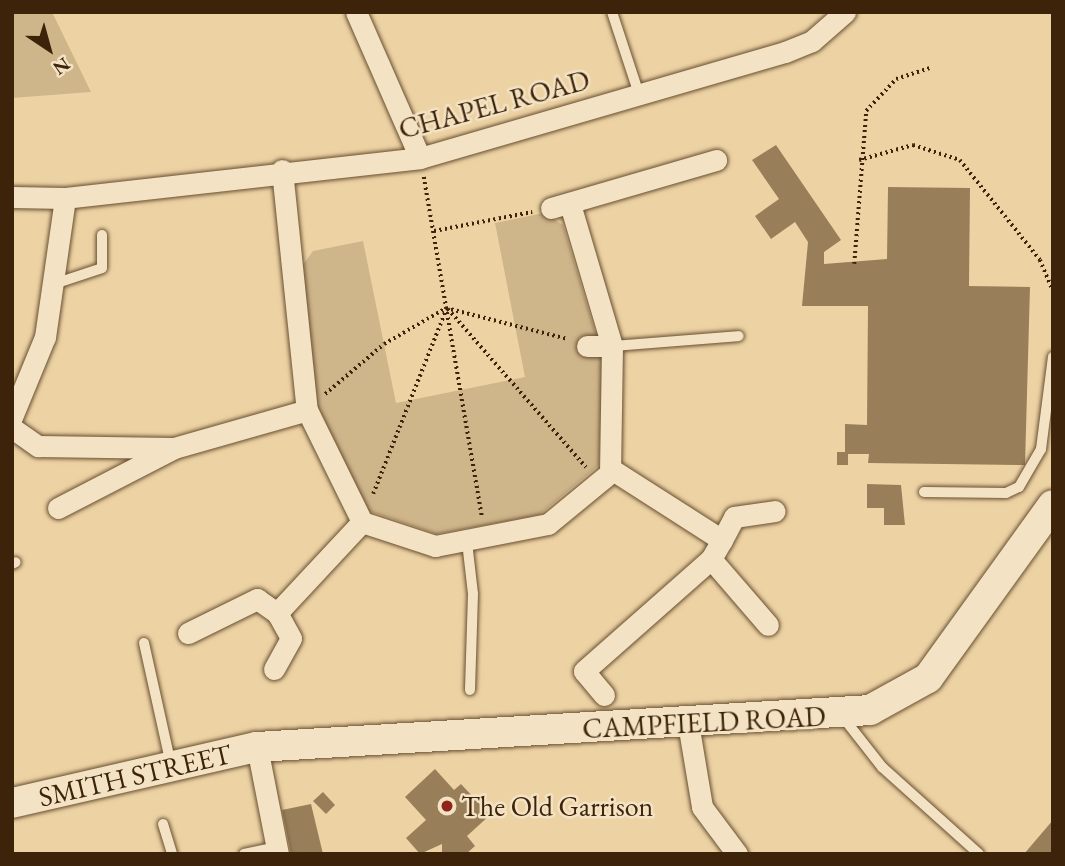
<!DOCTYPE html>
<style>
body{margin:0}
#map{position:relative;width:1065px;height:866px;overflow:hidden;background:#edd3a4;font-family:"EB Garamond",serif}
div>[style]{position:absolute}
.green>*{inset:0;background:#cfb58a}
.building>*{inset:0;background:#987f5a}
.path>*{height:3.5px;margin-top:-1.75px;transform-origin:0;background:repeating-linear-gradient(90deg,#3c230a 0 2px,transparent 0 5.5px)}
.roads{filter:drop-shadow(0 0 2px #684f30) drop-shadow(0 0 2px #684f30)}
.lane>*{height:10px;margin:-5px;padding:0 5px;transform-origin:5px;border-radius:5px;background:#f3e2c4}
.street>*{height:21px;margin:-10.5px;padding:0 10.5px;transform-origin:10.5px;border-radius:10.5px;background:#f3e2c4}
.secondary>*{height:30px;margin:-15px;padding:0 15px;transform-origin:15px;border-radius:15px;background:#f3e2c4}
.dots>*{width:19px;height:19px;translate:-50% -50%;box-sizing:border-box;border:4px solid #f3e2c4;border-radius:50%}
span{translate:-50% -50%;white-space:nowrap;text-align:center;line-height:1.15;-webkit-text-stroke:5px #f3e2c4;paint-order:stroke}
.street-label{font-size:28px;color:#3c230a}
.poi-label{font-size:28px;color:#3c230a}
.left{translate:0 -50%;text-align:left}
.frame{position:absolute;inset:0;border:14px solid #3c230a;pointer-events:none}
.north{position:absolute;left:14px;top:14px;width:70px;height:70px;-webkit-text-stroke:5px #f3e2c4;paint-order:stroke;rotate:144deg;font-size:19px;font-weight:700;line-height:28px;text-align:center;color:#3c230a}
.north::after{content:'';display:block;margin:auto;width:24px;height:32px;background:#3c230a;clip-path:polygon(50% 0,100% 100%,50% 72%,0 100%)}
</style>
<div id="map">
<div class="green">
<i style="clip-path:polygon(12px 12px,52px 12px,91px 92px,12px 98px)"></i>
<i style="clip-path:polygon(544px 213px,563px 225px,603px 358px,599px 465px,539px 515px,437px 534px,369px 511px,318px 407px,302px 266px,313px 251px,363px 241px,396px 403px,525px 377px,495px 223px)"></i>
</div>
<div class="building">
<i style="clip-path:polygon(776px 145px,841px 240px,824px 252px,824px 264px,887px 259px,888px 187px,970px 188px,969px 286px,1030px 287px,1025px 465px,868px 463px,869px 454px,848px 454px,848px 465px,837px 465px,837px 452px,845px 452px,845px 424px,867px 425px,868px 306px,802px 306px,808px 242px,795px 222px,771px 239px,755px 216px,779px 199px,752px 160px)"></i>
<i style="clip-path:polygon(867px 484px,901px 485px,905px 525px,884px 525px,884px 508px,867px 508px)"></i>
<i style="clip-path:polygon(435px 769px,454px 790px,461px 784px,490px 815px,467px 836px,475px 846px,466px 854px,442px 854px,442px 844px,420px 854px,406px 838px,426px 820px,405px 797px)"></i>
<i style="clip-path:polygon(323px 792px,335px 805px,326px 814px,313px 801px)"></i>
<i style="clip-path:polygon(311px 804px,323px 854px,291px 854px,282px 810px)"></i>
<i style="clip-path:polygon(1053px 820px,1053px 854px,1024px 854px)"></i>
</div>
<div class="path">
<i style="left:859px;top:160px;width:56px;rotate:-15.5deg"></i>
<i style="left:913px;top:145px;width:49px;rotate:17.7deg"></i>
<i style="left:960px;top:160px;width:128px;rotate:51.3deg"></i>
<i style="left:1040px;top:260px;width:33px;rotate:67deg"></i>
<i style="left:424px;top:177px;width:346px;rotate:80.3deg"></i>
<i style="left:434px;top:231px;width:100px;rotate:-11deg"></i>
<i style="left:854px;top:264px;width:153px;rotate:-85.5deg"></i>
<i style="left:866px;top:111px;width:44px;rotate:-46.8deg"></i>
<i style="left:896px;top:79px;width:35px;rotate:-18deg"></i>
<i style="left:448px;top:309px;width:210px;rotate:48.9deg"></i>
<i style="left:325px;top:394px;width:77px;rotate:-40.3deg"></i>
<i style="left:384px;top:344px;width:72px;rotate:-30.1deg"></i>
<i style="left:446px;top:308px;width:126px;rotate:14.3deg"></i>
<i style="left:373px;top:494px;width:198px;rotate:-68.4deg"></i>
</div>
<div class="roads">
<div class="lane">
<i style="left:612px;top:12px;width:86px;rotate:71.8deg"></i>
<i style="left:57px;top:283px;width:47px;rotate:-18.4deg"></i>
<i style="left:102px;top:268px;width:33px;rotate:-90deg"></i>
<i style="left:612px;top:346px;width:127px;rotate:-4.5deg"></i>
<i style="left:924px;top:492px;width:82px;rotate:0.7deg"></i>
<i style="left:1006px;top:493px;width:14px;rotate:-25deg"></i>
<i style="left:1019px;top:487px;width:44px;rotate:-59.9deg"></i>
<i style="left:1041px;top:449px;width:93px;rotate:-82.6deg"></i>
<i style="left:467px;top:542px;width:52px;rotate:83.4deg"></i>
<i style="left:473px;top:594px;width:96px;rotate:91.8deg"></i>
<i style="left:12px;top:564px;width:4px;rotate:-27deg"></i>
<i style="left:144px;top:643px;width:125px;rotate:77.5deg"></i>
<i style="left:842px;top:716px;width:65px;rotate:51.9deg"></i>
<i style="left:882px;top:767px;width:130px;rotate:41.9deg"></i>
<i style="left:163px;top:824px;width:31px;rotate:73deg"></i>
<i style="left:244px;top:854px;width:33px;rotate:-12deg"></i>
</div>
<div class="street">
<i style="left:356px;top:12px;width:159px;rotate:66.3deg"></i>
<i style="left:282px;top:170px;width:241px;rotate:84.1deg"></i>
<i style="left:307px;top:410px;width:125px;rotate:63.8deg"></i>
<i style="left:362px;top:522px;width:77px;rotate:18.2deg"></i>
<i style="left:435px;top:546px;width:115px;rotate:-11deg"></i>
<i style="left:548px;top:524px;width:80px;rotate:-39.4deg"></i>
<i style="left:610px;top:473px;width:127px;rotate:-89.1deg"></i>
<i style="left:612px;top:346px;width:148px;rotate:-106.5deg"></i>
<i style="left:12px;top:197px;width:53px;rotate:1.1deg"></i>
<i style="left:65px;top:198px;width:357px;rotate:-6.4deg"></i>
<i style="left:420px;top:158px;width:380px;rotate:-16.2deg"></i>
<i style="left:785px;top:52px;width:29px;rotate:-22deg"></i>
<i style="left:812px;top:41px;width:44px;rotate:-41.3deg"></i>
<i style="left:551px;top:208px;width:172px;rotate:-16.2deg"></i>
<i style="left:587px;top:346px;width:25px"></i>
<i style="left:12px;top:417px;width:87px;rotate:-67.6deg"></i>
<i style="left:45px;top:337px;width:140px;rotate:-81.8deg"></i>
<i style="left:12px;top:428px;width:32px;rotate:35deg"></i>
<i style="left:38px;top:446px;width:134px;rotate:0.9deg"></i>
<i style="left:611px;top:469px;width:132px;rotate:32.6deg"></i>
<i style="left:722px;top:540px;width:26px;rotate:-62deg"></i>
<i style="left:734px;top:517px;width:41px;rotate:-8.3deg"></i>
<i style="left:58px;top:508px;width:131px;rotate:-27.3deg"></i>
<i style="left:174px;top:448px;width:138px;rotate:-15.9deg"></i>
<i style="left:711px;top:559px;width:87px;rotate:49.2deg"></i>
<i style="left:188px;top:633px;width:77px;rotate:-26.2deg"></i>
<i style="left:257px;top:599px;width:24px;rotate:35deg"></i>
<i style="left:274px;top:669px;width:35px;rotate:-61deg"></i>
<i style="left:291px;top:638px;width:29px;rotate:-119deg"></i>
<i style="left:277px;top:613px;width:125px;rotate:-47deg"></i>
<i style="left:604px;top:695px;width:31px;rotate:-130deg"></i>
<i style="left:584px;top:671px;width:169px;rotate:-41.4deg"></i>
<i style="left:711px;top:559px;width:22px;rotate:-60deg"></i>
<i style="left:688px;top:723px;width:85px;rotate:80.5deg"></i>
<i style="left:702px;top:807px;width:59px;rotate:53.3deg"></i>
<i style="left:257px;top:747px;width:109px;rotate:78.9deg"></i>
</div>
<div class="secondary">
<i style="left:12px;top:803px;width:251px;rotate:-12.9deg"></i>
<i style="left:257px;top:747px;width:614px;rotate:-3.45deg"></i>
<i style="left:870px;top:710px;width:66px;rotate:-28.9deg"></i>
<i style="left:928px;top:678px;width:213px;rotate:-54.2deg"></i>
</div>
</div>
<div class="dots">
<i style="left:447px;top:806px;background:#8f2418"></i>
</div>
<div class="street-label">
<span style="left:494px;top:104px;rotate:-15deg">CHAPEL ROAD</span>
<span style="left:704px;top:722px;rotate:-3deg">CAMPFIELD ROAD</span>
<span style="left:135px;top:775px;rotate:-13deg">SMITH STREET</span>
</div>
<div class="poi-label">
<span class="left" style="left:461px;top:806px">The Old Garrison</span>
</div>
<div class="frame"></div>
<div class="north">N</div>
</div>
